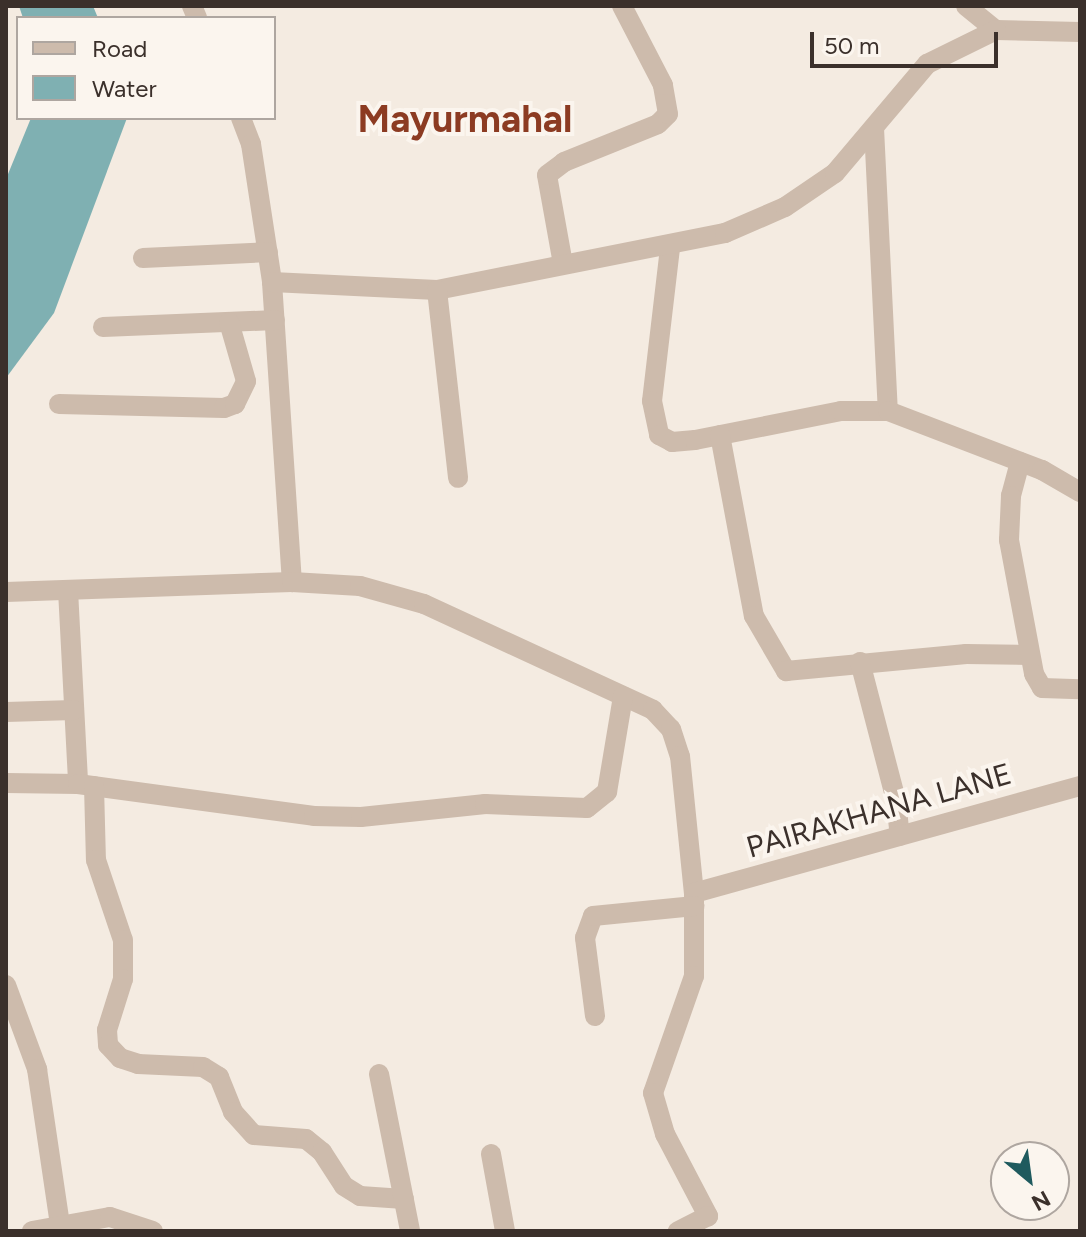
<!DOCTYPE html>
<style>
body{margin:0}
#map{position:relative;width:1086px;height:1237px;overflow:hidden;background:#f4ebe1;font-family:Figtree,sans-serif}
div>[style]{position:absolute}
.water>*{inset:0;background:#7fb0b2}
.minor>*{height:20px;margin:-10px;padding:0 10px;transform-origin:10px;border-radius:10px;background:#cdbbac}
span{translate:-50% -50%;white-space:nowrap;text-align:center;line-height:1.15;-webkit-text-stroke:8px #fbf5ee;paint-order:stroke}
.street-label{font-size:30px;color:#3b302b}
.district-label{font-size:38px;color:#8c3b22;font-weight:700}
.frame{position:absolute;inset:0;border:8px solid #3b302b;pointer-events:none}
.legend{position:absolute;left:16px;top:16px;width:260px;height:104px;box-sizing:border-box;background:#fbf5ee;border:2px solid #aea6a0;margin:0;padding:10px 14px;list-style:none;font-size:24px;color:#3b302b}
.legend li{display:flex;align-items:center;gap:16px;height:40px}
.legend b{width:40px;border:2px solid #aea6a0}
.north{position:absolute;left:990px;top:1141px;width:80px;height:80px;box-sizing:border-box;background:#fbf5ee;border:2px solid #aea6a0;border-radius:50%;rotate:151deg;font-size:22px;font-weight:700;line-height:32px;text-align:center;color:#3b302b}
.north::after{content:'';display:block;margin:auto;width:28px;height:36px;background:#1f5a5e;clip-path:polygon(50% 0,100% 100%,50% 72%,0 100%)}
.scale{position:absolute;left:810px;top:32px;width:188px;height:36px;box-sizing:border-box;border:4px solid #3b302b;border-top:0;padding-left:10px;font-size:24px;line-height:28px;white-space:nowrap;color:#3b302b;-webkit-text-stroke:6px #fbf5ee;paint-order:stroke}
</style>
<div id="map">
<div class="water">
<i style="clip-path:polygon(19px 6px,93px 6px,98px 18px,23px 18px)"></i>
<i style="clip-path:polygon(31px 118px,127px 118px,54px 313px,6px 378px,6px 179px)"></i>
</div>
<div class="minor">
<i style="left:192px;top:6px;width:13px;rotate:67deg"></i>
<i style="left:966px;top:6px;width:38px;rotate:39deg"></i>
<i style="left:996px;top:30px;width:84px;rotate:1.4deg"></i>
<i style="left:241px;top:118px;width:28px;rotate:69deg"></i>
<i style="left:251px;top:144px;width:140px;rotate:81.3deg"></i>
<i style="left:272px;top:282px;width:301px;rotate:86.2deg"></i>
<i style="left:874px;top:128px;width:283px;rotate:87.2deg"></i>
<i style="left:670px;top:248px;width:154px;rotate:96.7deg"></i>
<i style="left:652px;top:401px;width:35px;rotate:78deg"></i>
<i style="left:659px;top:435px;width:15px;rotate:28deg"></i>
<i style="left:672px;top:442px;width:23px;rotate:-5deg"></i>
<i style="left:695px;top:440px;width:149px;rotate:-11.2deg"></i>
<i style="left:841px;top:411px;width:47px"></i>
<i style="left:888px;top:411px;width:165px;rotate:21deg"></i>
<i style="left:1042px;top:470px;width:44px;rotate:30.1deg"></i>
<i style="left:143px;top:258px;width:125px;rotate:-2.7deg"></i>
<i style="left:563px;top:264px;width:90px;rotate:-100.2deg"></i>
<i style="left:547px;top:175px;width:21px;rotate:-37deg"></i>
<i style="left:564px;top:162px;width:101px;rotate:-22deg"></i>
<i style="left:658px;top:124px;width:14px;rotate:-45deg"></i>
<i style="left:668px;top:114px;width:29px;rotate:-100deg"></i>
<i style="left:663px;top:85px;width:89px;rotate:-117.4deg"></i>
<i style="left:272px;top:282px;width:165px;rotate:2.8deg"></i>
<i style="left:437px;top:290px;width:294px;rotate:-11.2deg"></i>
<i style="left:725px;top:233px;width:65px;rotate:-23.4deg"></i>
<i style="left:785px;top:207px;width:60px;rotate:-34.2deg"></i>
<i style="left:835px;top:173px;width:143px;rotate:-49.8deg"></i>
<i style="left:927px;top:64px;width:77px;rotate:-26.2deg"></i>
<i style="left:437px;top:290px;width:189px;rotate:83.6deg"></i>
<i style="left:103px;top:327px;width:172px;rotate:-2.3deg"></i>
<i style="left:59px;top:404px;width:165px;rotate:1.4deg"></i>
<i style="left:224px;top:408px;width:12px;rotate:-20deg"></i>
<i style="left:235px;top:404px;width:25px;rotate:-64deg"></i>
<i style="left:246px;top:381px;width:61px;rotate:-106.1deg"></i>
<i style="left:720px;top:435px;width:184px;rotate:79.4deg"></i>
<i style="left:754px;top:616px;width:64px;rotate:59.8deg"></i>
<i style="left:786px;top:671px;width:181px;rotate:-5.4deg"></i>
<i style="left:966px;top:654px;width:64px;rotate:0.9deg"></i>
<i style="left:1020px;top:462px;width:35px;rotate:105deg"></i>
<i style="left:1011px;top:496px;width:44px;rotate:92.6deg"></i>
<i style="left:1009px;top:540px;width:136px;rotate:79.4deg"></i>
<i style="left:1034px;top:674px;width:16px;rotate:60deg"></i>
<i style="left:1042px;top:688px;width:38px;rotate:2deg"></i>
<i style="left:68px;top:590px;width:194px;rotate:87deg"></i>
<i style="left:6px;top:592px;width:286px;rotate:-2deg"></i>
<i style="left:292px;top:582px;width:68px;rotate:3.4deg"></i>
<i style="left:360px;top:586px;width:66px;rotate:15.7deg"></i>
<i style="left:424px;top:604px;width:252px;rotate:24.8deg"></i>
<i style="left:653px;top:710px;width:26px;rotate:47deg"></i>
<i style="left:671px;top:729px;width:28px;rotate:72deg"></i>
<i style="left:680px;top:756px;width:138px;rotate:84.2deg"></i>
<i style="left:694px;top:893px;width:83px;rotate:90deg"></i>
<i style="left:694px;top:976px;width:124px;rotate:109.3deg"></i>
<i style="left:653px;top:1093px;width:43px;rotate:73.7deg"></i>
<i style="left:665px;top:1134px;width:93px;rotate:62.3deg"></i>
<i style="left:708px;top:1216px;width:34px;rotate:153deg"></i>
<i style="left:860px;top:662px;width:143px;rotate:75.4deg"></i>
<i style="left:896px;top:800px;width:36px;rotate:84deg"></i>
<i style="left:6px;top:712px;width:68px;rotate:-1.7deg"></i>
<i style="left:6px;top:783px;width:72px;rotate:0.8deg"></i>
<i style="left:78px;top:784px;width:238px;rotate:7.7deg"></i>
<i style="left:314px;top:816px;width:47px;rotate:1.2deg"></i>
<i style="left:361px;top:817px;width:125px;rotate:-6deg"></i>
<i style="left:485px;top:804px;width:102px;rotate:2.2deg"></i>
<i style="left:587px;top:808px;width:26px;rotate:-39deg"></i>
<i style="left:607px;top:792px;width:97px;rotate:-80.5deg"></i>
<i style="left:94px;top:786px;width:74px;rotate:88.5deg"></i>
<i style="left:96px;top:860px;width:84px;rotate:71.4deg"></i>
<i style="left:123px;top:940px;width:39px;rotate:90deg"></i>
<i style="left:123px;top:979px;width:53px;rotate:107.4deg"></i>
<i style="left:107px;top:1030px;width:15px;rotate:86deg"></i>
<i style="left:108px;top:1045px;width:18px;rotate:47deg"></i>
<i style="left:120px;top:1058px;width:19px;rotate:18deg"></i>
<i style="left:138px;top:1064px;width:65px;rotate:2.6deg"></i>
<i style="left:203px;top:1067px;width:19px;rotate:32deg"></i>
<i style="left:219px;top:1077px;width:38px;rotate:68deg"></i>
<i style="left:233px;top:1112px;width:31px;rotate:48deg"></i>
<i style="left:254px;top:1135px;width:52px;rotate:4.4deg"></i>
<i style="left:306px;top:1139px;width:21px;rotate:39deg"></i>
<i style="left:322px;top:1152px;width:40px;rotate:57.1deg"></i>
<i style="left:344px;top:1186px;width:19px;rotate:32deg"></i>
<i style="left:360px;top:1196px;width:44px;rotate:3.9deg"></i>
<i style="left:694px;top:893px;width:401px;rotate:-15.5deg"></i>
<i style="left:6px;top:985px;width:90px;rotate:69.7deg"></i>
<i style="left:37px;top:1069px;width:158px;rotate:81.6deg"></i>
<i style="left:595px;top:1016px;width:79px;rotate:-97.3deg"></i>
<i style="left:585px;top:938px;width:23px;rotate:-70deg"></i>
<i style="left:593px;top:916px;width:102px;rotate:-5.6deg"></i>
<i style="left:379px;top:1074px;width:160px;rotate:78.8deg"></i>
<i style="left:491px;top:1154px;width:78px;rotate:79.7deg"></i>
<i style="left:32px;top:1231px;width:79px;rotate:-10.2deg"></i>
<i style="left:110px;top:1217px;width:45px;rotate:18deg"></i>
</div>
<div class="street-label">
<span style="left:879px;top:811px;rotate:-16deg">PAIRAKHANA LANE</span>
</div>
<div class="district-label">
<span style="left:465px;top:120px">Mayurmahal</span>
</div>
<div class="frame"></div>
<ul class="legend">
<li><b style="height:10px;background:#cdbbac"></b>Road</li>
<li><b style="height:22px;background:#7fb0b2"></b>Water</li>
</ul>
<div class="north">N</div>
<div class="scale">50 m</div>
</div>
